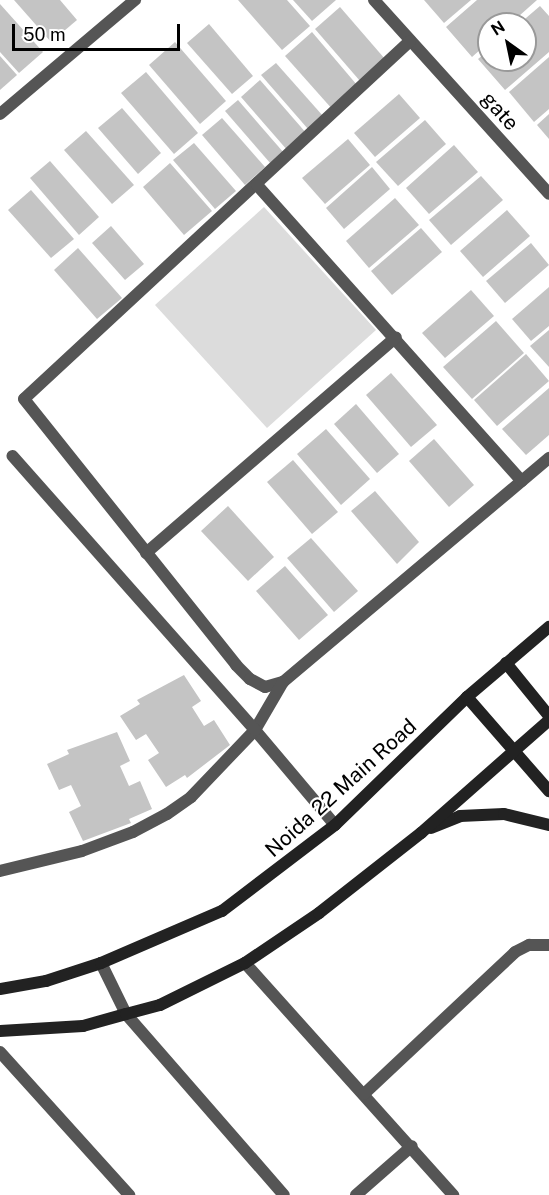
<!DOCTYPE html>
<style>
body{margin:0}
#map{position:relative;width:549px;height:1195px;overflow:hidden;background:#fff;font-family:"Public Sans",sans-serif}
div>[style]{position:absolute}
.green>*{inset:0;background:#dcdcdc}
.building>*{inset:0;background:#c4c4c4}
.street>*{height:12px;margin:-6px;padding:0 6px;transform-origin:6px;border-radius:6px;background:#555}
.secondary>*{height:12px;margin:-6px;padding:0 6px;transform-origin:6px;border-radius:6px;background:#222}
span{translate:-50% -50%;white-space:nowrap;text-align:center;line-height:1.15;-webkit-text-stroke:4.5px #fff;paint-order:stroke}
.street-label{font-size:21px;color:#000}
.north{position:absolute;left:477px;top:12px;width:60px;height:60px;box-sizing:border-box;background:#fff;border:2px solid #999;border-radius:50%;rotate:327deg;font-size:16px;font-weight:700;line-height:24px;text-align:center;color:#000}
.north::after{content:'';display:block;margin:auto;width:21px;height:27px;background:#000;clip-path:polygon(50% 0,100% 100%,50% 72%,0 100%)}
.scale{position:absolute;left:12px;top:24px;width:168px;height:27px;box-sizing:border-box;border:3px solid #000;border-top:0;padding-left:8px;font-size:18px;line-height:21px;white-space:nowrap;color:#000;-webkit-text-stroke:4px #fff;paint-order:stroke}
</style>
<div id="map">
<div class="green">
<i style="clip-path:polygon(264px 207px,376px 330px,267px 428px,155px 305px)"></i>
</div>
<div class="building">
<i style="clip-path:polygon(14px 0,60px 0,77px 20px,51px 42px)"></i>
<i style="clip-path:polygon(238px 0,287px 0,310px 26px,282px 50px)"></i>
<i style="clip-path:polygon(293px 0,336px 0,312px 21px)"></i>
<i style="clip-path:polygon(424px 0,471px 0,444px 23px)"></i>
<i style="clip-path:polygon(477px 0,537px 0,510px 24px,489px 24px,489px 42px,472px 57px,446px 27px)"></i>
<i style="clip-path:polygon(0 4px,43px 52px,19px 73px,0 52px)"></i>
<i style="clip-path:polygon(540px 6px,549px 16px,549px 52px,505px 90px,478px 59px,489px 50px,489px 60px,525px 60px,525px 24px,519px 24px)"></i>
<i style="clip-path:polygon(340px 7px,385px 59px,360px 81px,315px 29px)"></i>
<i style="clip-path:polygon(209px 24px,253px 76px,232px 94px,187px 43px)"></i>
<i style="clip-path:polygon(312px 32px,357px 85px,333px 110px,285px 56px)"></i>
<i style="clip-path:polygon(175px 42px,226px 101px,200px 124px,149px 65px)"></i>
<i style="clip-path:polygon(0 56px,17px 75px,0 90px)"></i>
<i style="clip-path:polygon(549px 57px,549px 109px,534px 122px,509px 92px)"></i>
<i style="clip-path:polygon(276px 63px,323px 116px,308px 129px,261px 75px)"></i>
<i style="clip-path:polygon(146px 72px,198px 133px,174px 154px,121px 93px)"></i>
<i style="clip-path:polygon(260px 80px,307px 134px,288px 151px,241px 97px)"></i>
<i style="clip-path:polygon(399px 94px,420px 118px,375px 157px,354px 133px)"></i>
<i style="clip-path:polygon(238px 100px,284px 153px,271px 164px,225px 111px)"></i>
<i style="clip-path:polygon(122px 108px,161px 153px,138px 174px,98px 128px)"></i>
<i style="clip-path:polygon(549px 114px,549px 139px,537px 125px)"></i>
<i style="clip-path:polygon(222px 118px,265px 167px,245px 185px,202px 135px)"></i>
<i style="clip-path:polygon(425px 120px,446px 144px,398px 186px,376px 162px)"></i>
<i style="clip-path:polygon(86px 131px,134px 185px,112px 204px,64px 150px)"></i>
<i style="clip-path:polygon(348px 139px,370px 165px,325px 204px,302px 178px)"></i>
<i style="clip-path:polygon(194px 143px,236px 191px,215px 209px,173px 160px)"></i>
<i style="clip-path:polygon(454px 145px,478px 172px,429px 214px,406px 188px)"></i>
<i style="clip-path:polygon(50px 161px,99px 217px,79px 235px,30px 178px)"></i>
<i style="clip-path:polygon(170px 163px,212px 211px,184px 235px,143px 187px)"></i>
<i style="clip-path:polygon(372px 167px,390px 189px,344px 229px,326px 208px)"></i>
<i style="clip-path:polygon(481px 176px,503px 200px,451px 245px,429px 220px)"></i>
<i style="clip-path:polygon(31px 190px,74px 239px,51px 258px,8px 210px)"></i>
<i style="clip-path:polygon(395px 198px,419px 225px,369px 268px,346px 241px)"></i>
<i style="clip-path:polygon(507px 210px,530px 236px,483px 277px,460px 251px)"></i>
<i style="clip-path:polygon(111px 226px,144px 264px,125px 280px,92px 243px)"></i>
<i style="clip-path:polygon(421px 228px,442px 252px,392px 295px,371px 271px)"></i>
<i style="clip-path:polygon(531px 243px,549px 265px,505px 303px,486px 281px)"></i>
<i style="clip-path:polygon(78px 248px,122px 298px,97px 319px,54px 270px)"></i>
<i style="clip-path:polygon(549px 287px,549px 326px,531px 341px,512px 319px)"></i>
<i style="clip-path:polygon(471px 290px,494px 316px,445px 358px,422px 333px)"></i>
<i style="clip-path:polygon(496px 321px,524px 353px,472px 399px,443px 367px)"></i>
<i style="clip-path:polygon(549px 330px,549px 367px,530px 346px)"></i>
<i style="clip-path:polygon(526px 354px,549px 381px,497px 426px,474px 400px)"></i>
<i style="clip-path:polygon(391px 373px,437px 425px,411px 447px,366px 395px)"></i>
<i style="clip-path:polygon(549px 388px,549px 435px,526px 455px,502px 429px)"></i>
<i style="clip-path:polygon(356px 404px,399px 454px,377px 473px,334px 424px)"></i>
<i style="clip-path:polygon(326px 429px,370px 479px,341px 505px,297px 454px)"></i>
<i style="clip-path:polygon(434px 439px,474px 485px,449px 507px,409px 461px)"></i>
<i style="clip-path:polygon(293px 460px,338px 512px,312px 534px,267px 482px)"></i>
<i style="clip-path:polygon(375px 491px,419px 542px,397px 564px,351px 511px)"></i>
<i style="clip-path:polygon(228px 506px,274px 557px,248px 581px,201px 531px)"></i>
<i style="clip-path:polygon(311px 538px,358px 591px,334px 612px,287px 558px)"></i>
<i style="clip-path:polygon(285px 566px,328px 615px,299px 640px,256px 591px)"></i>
<i style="clip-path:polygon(184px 675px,201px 701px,192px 707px,204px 726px,214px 720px,230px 745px,187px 778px,185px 775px,166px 787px,148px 760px,159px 753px,146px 734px,136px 740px,120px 716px,140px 704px,137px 700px)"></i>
<i style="clip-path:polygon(117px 732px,130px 761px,120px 766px,129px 786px,140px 781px,152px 809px,129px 819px,131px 823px,83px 841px,69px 812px,81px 806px,71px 785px,59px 790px,47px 764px,69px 754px,67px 750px)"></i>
</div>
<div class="street">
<i style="left:374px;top:0;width:261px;rotate:47.9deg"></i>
<i style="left:410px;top:41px;width:526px;rotate:137.16deg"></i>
<i style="left:24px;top:399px;width:340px;rotate:51.4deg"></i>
<i style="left:236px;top:665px;width:20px;rotate:45deg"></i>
<i style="left:250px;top:679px;width:17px;rotate:28deg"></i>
<i style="left:265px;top:687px;width:19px;rotate:-16deg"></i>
<i style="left:283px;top:682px;width:348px;rotate:-40.1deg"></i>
<i style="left:0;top:114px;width:177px;rotate:-40.2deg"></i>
<i style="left:257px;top:185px;width:397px;rotate:48.2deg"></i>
<i style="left:146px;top:553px;width:330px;rotate:-40.8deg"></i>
<i style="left:283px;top:682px;width:56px;rotate:120.3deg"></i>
<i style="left:255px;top:730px;width:124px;rotate:49.9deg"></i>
<i style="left:0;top:871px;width:84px;rotate:-13.7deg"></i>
<i style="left:82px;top:851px;width:54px;rotate:-20.4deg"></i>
<i style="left:133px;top:832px;width:38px;rotate:-28deg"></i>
<i style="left:167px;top:814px;width:29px;rotate:-35deg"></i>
<i style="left:191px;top:797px;width:93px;rotate:-46.3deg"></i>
<i style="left:255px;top:730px;width:366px;rotate:-131.5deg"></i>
<i style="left:101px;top:963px;width:57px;rotate:63.9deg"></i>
<i style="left:126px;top:1014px;width:240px;rotate:48.9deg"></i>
<i style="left:245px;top:963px;width:312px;rotate:48.1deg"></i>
<i style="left:0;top:1052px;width:193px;rotate:47.9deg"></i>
<i style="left:364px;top:1094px;width:207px;rotate:-43.2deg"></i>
<i style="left:515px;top:952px;width:16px;rotate:-27deg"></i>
<i style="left:529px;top:945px;width:20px"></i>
<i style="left:356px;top:1195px;width:74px;rotate:-41.2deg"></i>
</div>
<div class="secondary">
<i style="left:506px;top:663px;width:68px;rotate:50.9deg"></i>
<i style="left:467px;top:697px;width:125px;rotate:48.9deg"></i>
<i style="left:431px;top:828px;width:31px;rotate:-22deg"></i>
<i style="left:460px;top:816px;width:44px;rotate:-2.6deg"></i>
<i style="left:504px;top:814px;width:46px;rotate:13.7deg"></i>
<i style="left:0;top:989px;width:47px;rotate:-9.9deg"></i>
<i style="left:46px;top:981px;width:58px;rotate:-18.1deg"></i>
<i style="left:101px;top:963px;width:132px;rotate:-23.3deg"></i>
<i style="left:222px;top:911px;width:142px;rotate:-37.3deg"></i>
<i style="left:335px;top:825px;width:184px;rotate:-44.1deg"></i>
<i style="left:467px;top:697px;width:108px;rotate:-40.5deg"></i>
<i style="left:0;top:1031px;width:83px;rotate:-3.4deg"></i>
<i style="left:83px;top:1026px;width:45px;rotate:-15.6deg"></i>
<i style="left:126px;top:1014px;width:35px;rotate:-15deg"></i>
<i style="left:160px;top:1005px;width:95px;rotate:-26.3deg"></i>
<i style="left:245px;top:963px;width:89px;rotate:-34deg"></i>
<i style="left:319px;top:913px;width:130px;rotate:-38.1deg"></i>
<i style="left:421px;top:833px;width:171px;rotate:-41.4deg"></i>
</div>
<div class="street-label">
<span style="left:500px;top:111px;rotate:48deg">gate</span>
<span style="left:341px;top:788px;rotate:-42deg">Noida 22 Main Road</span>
</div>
<div class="north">N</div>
<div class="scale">50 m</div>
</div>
